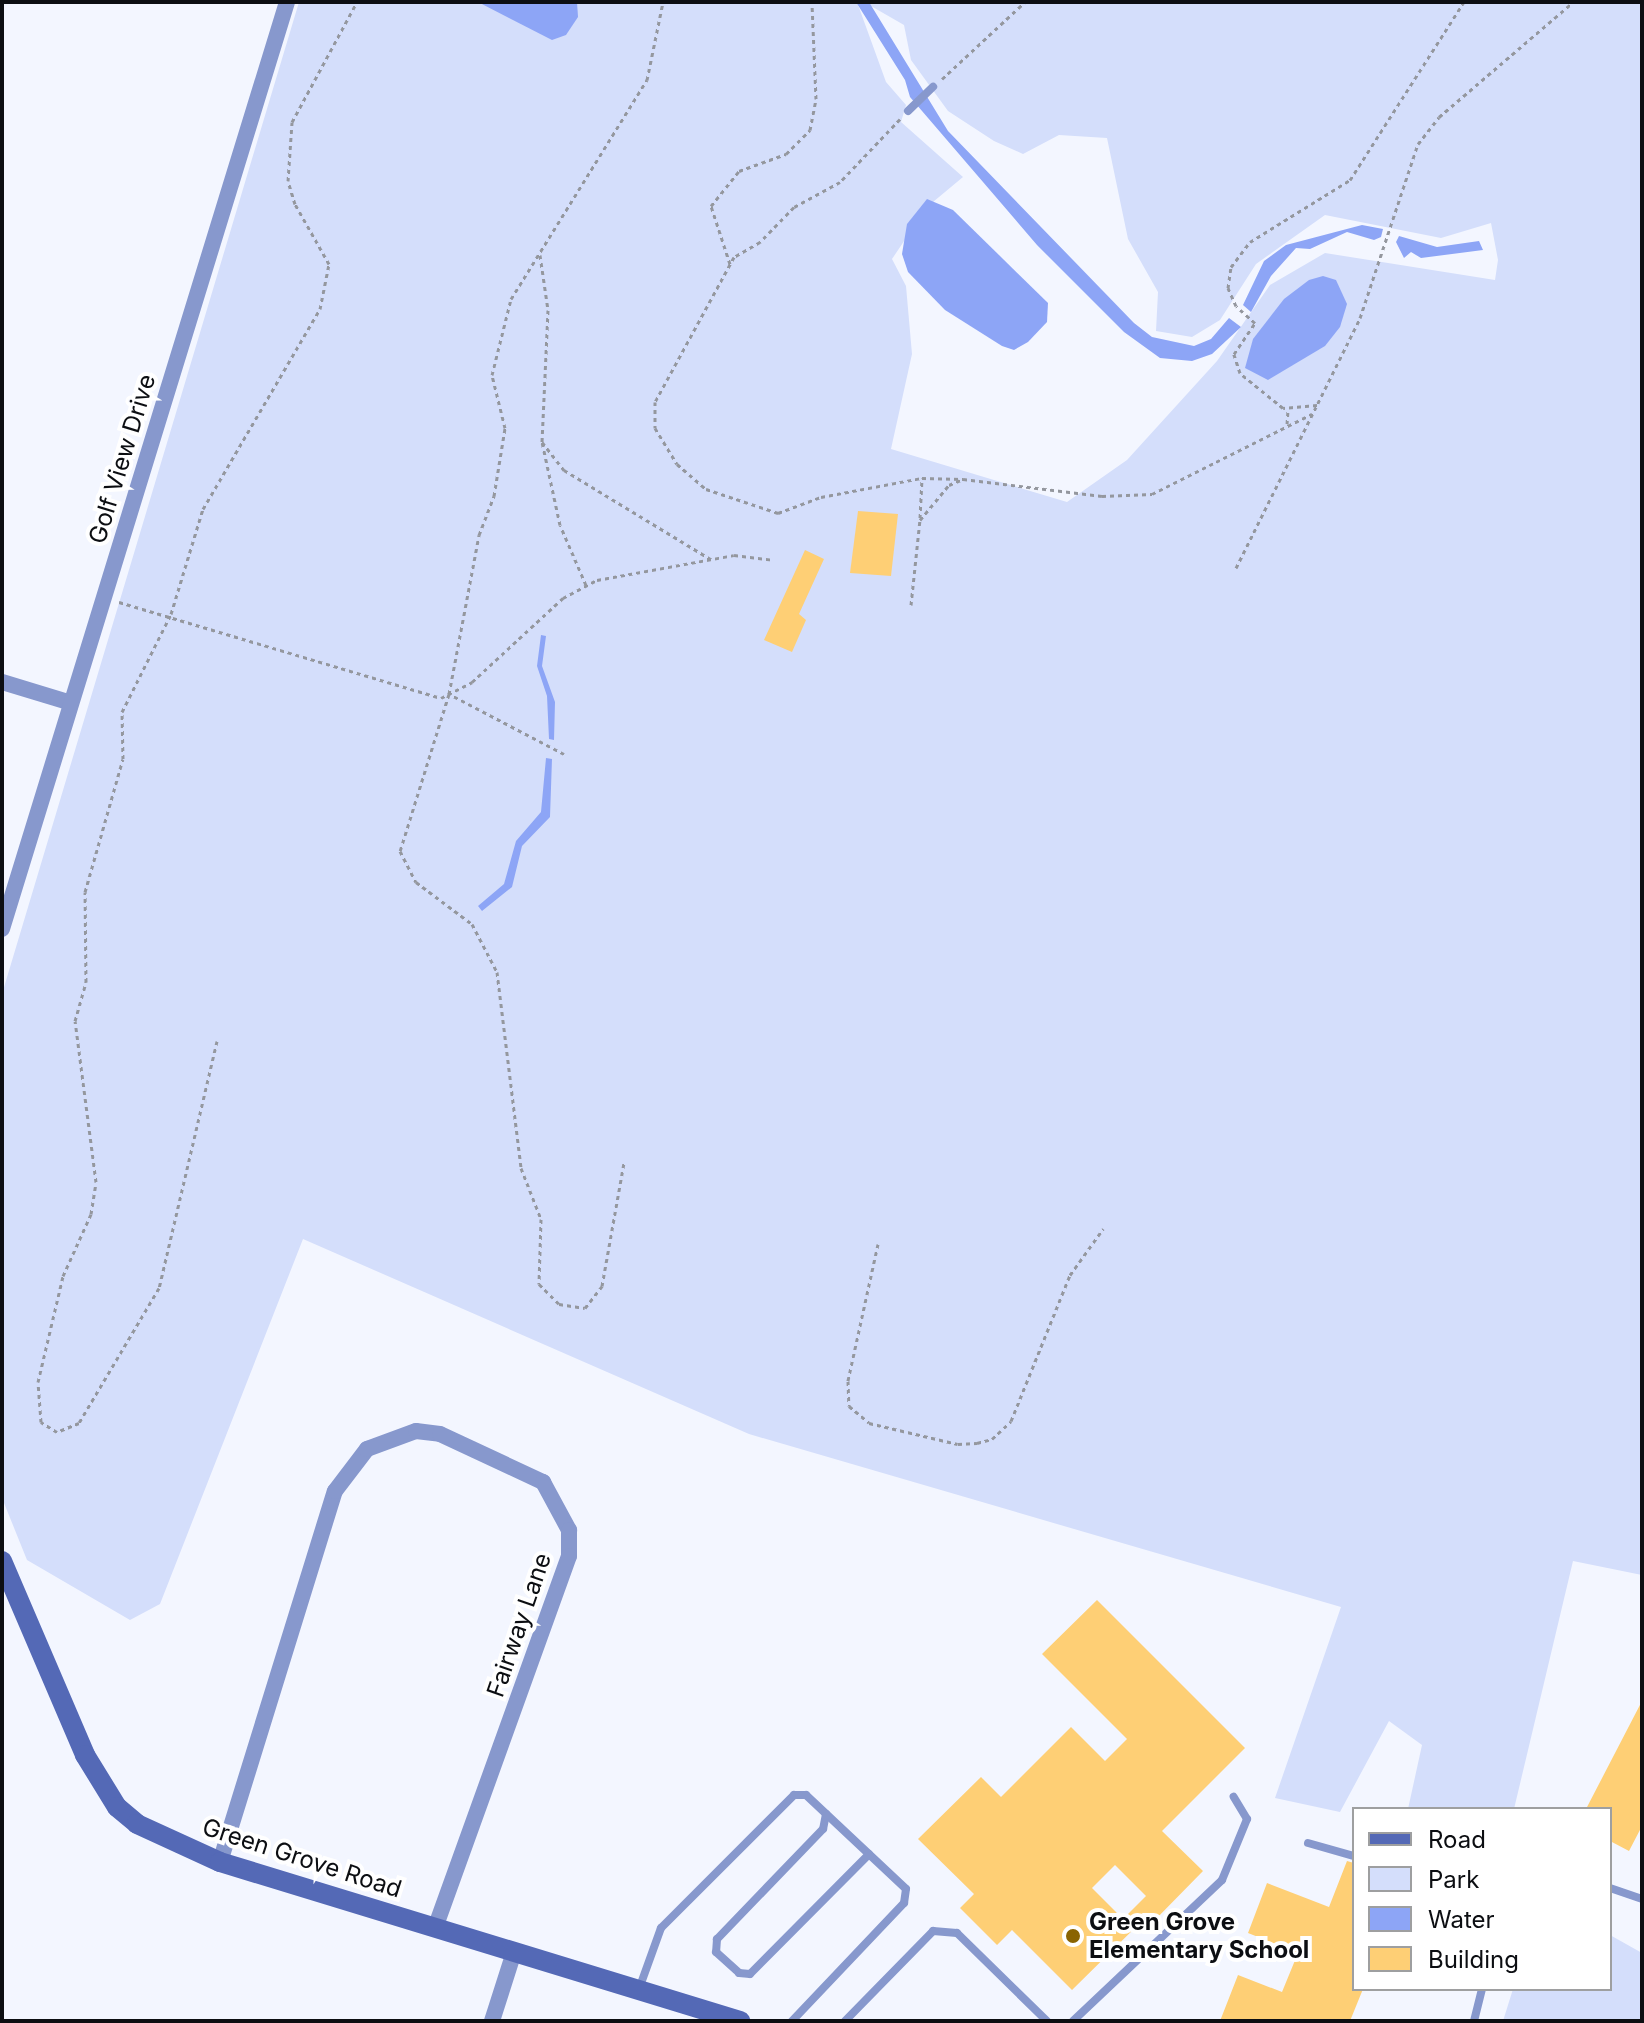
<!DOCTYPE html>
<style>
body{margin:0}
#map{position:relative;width:1644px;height:2023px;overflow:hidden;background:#f3f6ff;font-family:Inter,sans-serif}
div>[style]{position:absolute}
.green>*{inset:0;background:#d4defb}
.water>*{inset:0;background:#8da5f6}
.building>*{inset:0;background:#fecf75}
.path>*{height:3px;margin-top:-1.5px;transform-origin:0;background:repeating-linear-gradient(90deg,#94979e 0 4px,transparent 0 8px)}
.lane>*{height:8px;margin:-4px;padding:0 4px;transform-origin:4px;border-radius:4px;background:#8798cd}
.street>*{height:16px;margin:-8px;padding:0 8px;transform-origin:8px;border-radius:8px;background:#8798cd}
.secondary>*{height:20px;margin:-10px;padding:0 10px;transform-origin:10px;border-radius:10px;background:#5469b6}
.dots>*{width:22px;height:22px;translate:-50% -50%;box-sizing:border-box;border:4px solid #fff;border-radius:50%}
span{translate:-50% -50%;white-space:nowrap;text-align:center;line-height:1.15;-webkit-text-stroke:8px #fff;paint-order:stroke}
.street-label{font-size:24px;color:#0c0e12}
.poi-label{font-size:24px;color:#0c0e12;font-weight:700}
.left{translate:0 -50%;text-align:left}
.frame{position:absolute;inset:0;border:4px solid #0c0e12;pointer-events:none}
.legend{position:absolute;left:1352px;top:1807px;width:260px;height:184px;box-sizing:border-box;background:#fff;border:2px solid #9e9fa0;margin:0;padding:10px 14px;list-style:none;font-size:24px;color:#0c0e12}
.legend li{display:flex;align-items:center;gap:16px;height:40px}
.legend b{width:40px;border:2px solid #9e9fa0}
</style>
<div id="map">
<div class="green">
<i style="clip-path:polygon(299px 2px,857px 2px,886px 82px,906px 105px,901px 122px,963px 177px,927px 207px,892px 259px,906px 286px,912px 354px,891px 449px,1067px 502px,1127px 460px,1217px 361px,1270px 285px,1325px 253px,1495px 280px,1498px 260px,1491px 223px,1441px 238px,1325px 215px,1256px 264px,1220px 320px,1192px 337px,1156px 331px,1158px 292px,1128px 239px,1107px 138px,1059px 135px,1023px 154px,994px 141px,948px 111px,911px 60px,904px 25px,864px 2px,1642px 2px,1642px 1575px,1573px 1561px,1514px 1809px,1408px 1809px,1422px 1745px,1389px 1721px,1340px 1812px,1275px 1798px,1341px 1607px,749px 1434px,303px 1239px,160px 1604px,130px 1620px,27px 1560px,2px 1498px,2px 994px)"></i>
<i style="clip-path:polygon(1610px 1935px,1642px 1953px,1641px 2021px,1503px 2021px,1513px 1989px,1610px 1989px)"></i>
</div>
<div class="water">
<i style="clip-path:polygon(478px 2px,577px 2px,578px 17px,566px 35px,552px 40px)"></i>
<i style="clip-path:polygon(856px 2px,869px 2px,948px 131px,1134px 323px,1152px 337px,1194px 346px,1211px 339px,1229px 318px,1241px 327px,1212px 354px,1192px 361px,1160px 358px,1124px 332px,1037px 245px,910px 97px,905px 80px)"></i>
<i style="clip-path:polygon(927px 199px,953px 210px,1048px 303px,1047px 322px,1028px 342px,1014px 350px,1002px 346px,945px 310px,908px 272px,902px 254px,907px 224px)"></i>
<i style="clip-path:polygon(1362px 225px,1383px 229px,1381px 237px,1374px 240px,1347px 232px,1310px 249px,1296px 248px,1271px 276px,1251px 312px,1243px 305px,1264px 261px,1286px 245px)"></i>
<i style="clip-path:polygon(1399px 236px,1437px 247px,1479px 241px,1483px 250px,1421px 258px,1411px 252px,1404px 258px,1396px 242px)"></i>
<i style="clip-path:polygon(1323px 276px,1336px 280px,1347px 304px,1340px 327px,1325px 346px,1268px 380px,1245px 368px,1253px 339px,1284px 299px,1309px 280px)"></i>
<i style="clip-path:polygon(541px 635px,546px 636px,542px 666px,555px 702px,554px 740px,549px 739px,547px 696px,537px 666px)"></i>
<i style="clip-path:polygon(546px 758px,552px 759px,550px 817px,522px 846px,512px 887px,482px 911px,478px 906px,504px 884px,516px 841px,541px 812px)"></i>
</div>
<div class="building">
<i style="clip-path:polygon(858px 511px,898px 514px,891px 576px,850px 573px)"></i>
<i style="clip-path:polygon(805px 550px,824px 559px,799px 614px,806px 620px,792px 652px,764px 640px)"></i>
<i style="clip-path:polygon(evenodd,1097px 1600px,1245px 1748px,1162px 1831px,1203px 1871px,1152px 1923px,1146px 1917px,1072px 1990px,1012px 1930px,997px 1945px,960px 1908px,974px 1894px,918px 1839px,981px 1777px,1001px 1797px,1071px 1727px,1105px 1761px,1127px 1739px,1042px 1654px,1097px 1600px,1115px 1865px,1146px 1896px,1123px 1919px,1092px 1888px,1115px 1865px)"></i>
<i style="clip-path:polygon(1642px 1701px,1642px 1826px,1629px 1851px,1610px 1841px,1610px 1809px,1586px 1809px)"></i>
<i style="clip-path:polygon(1347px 1861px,1354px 1863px,1354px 1989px,1363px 1989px,1350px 2021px,1220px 2021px,1238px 1975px,1282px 1992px,1298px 1953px,1248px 1933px,1267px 1883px,1329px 1907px)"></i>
</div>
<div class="path">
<i style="left:942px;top:79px;width:113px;rotate:-42.9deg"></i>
<i style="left:900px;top:119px;width:87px;rotate:133.6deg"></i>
<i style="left:840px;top:182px;width:52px;rotate:151.5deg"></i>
<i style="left:794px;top:207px;width:49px;rotate:134.2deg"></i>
<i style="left:760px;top:242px;width:30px;rotate:150deg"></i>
<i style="left:734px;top:257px;width:165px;rotate:118.6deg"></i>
<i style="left:655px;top:402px;width:26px;rotate:90deg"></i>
<i style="left:655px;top:428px;width:42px;rotate:58.6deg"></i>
<i style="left:677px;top:464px;width:38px;rotate:41deg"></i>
<i style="left:706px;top:489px;width:76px;rotate:18.4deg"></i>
<i style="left:778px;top:513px;width:46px;rotate:-20.4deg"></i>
<i style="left:821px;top:497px;width:103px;rotate:-10.7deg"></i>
<i style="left:922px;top:478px;width:41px;rotate:1.4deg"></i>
<i style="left:540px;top:255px;width:56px;rotate:81.7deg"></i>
<i style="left:548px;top:310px;width:132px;rotate:92.6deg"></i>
<i style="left:730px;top:264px;width:61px;rotate:-108.1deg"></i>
<i style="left:711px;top:206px;width:45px;rotate:-51.3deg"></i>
<i style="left:739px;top:171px;width:50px;rotate:-19.9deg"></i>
<i style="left:786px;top:154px;width:34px;rotate:-45deg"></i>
<i style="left:810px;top:130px;width:32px;rotate:-79deg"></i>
<i style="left:816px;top:99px;width:97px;rotate:-92.4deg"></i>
<i style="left:1317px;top:405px;width:34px;rotate:175deg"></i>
<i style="left:1283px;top:408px;width:55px;rotate:-140.9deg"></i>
<i style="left:1240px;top:373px;width:20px;rotate:-108deg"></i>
<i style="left:1234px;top:354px;width:37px;rotate:-56deg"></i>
<i style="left:1255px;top:323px;width:25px;rotate:-138deg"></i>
<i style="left:1236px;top:306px;width:20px;rotate:-114deg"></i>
<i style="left:1228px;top:288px;width:21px;rotate:-82deg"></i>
<i style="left:1231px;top:267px;width:31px;rotate:-53deg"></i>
<i style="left:1250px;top:242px;width:118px;rotate:-31.8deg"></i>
<i style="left:1350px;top:180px;width:211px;rotate:-57.4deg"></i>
<i style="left:1287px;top:424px;width:15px;rotate:-86deg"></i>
<i style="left:920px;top:518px;width:40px;rotate:-87.1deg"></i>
<i style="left:1236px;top:568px;width:279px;rotate:-63.6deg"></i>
<i style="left:1360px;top:318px;width:183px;rotate:-71.6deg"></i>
<i style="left:1418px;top:144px;width:34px;rotate:-52deg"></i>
<i style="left:1439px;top:117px;width:177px;rotate:-40.6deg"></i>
<i style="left:586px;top:585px;width:65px;rotate:-113.4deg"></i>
<i style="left:560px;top:525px;width:85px;rotate:-102.2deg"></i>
<i style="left:542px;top:442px;width:36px;rotate:52deg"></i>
<i style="left:564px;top:470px;width:173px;rotate:31.3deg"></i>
<i style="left:119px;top:602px;width:336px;rotate:16.6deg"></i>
<i style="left:441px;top:698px;width:35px;rotate:-27deg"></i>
<i style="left:472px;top:682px;width:124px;rotate:-42.7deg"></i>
<i style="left:563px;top:598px;width:38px;rotate:-28deg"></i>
<i style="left:597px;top:580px;width:139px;rotate:-10.3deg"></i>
<i style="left:734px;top:555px;width:38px;rotate:7deg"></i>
<i style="left:911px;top:605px;width:85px;rotate:-84deg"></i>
<i style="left:920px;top:520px;width:45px;rotate:-50.4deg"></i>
<i style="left:949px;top:485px;width:15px;rotate:-23deg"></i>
<i style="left:963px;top:479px;width:140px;rotate:7deg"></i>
<i style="left:1102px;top:496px;width:50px;rotate:-2.3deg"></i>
<i style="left:1152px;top:494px;width:179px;rotate:-26.6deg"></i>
<i style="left:449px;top:694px;width:162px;rotate:-79.3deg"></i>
<i style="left:479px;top:535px;width:42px;rotate:-69deg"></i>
<i style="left:494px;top:496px;width:69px;rotate:-80.8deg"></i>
<i style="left:505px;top:428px;width:55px;rotate:-103.8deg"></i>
<i style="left:492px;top:375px;width:78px;rotate:-76deg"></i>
<i style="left:511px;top:299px;width:258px;rotate:-58.2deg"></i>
<i style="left:647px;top:80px;width:80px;rotate:-78.4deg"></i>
<i style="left:564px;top:754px;width:130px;rotate:-152.4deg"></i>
<i style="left:449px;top:694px;width:164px;rotate:107.3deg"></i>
<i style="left:400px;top:851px;width:35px;rotate:63deg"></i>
<i style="left:416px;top:882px;width:70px;rotate:36.9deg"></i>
<i style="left:472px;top:924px;width:54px;rotate:62.5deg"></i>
<i style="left:497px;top:972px;width:197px;rotate:83deg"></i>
<i style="left:521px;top:1168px;width:55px;rotate:68.6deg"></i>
<i style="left:541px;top:1219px;width:65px;rotate:91.8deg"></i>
<i style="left:539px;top:1284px;width:28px;rotate:45deg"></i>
<i style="left:559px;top:1304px;width:26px;rotate:9deg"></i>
<i style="left:585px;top:1308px;width:28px;rotate:-52deg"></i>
<i style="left:602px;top:1286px;width:125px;rotate:-79.9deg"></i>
<i style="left:217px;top:1041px;width:254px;rotate:103.2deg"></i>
<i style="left:159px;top:1288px;width:157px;rotate:120.7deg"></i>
<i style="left:79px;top:1423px;width:24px;rotate:158deg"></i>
<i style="left:57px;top:1432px;width:19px;rotate:-148deg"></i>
<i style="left:41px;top:1422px;width:40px;rotate:-94.3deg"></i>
<i style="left:38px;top:1382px;width:109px;rotate:-76.7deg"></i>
<i style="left:63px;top:1276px;width:68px;rotate:-65.7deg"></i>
<i style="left:91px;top:1214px;width:32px;rotate:-81deg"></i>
<i style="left:96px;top:1182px;width:162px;rotate:-97.4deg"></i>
<i style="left:75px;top:1021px;width:41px;rotate:-74.2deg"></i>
<i style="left:86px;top:982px;width:90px;rotate:-90.6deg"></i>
<i style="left:85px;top:892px;width:138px;rotate:-74.1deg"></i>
<i style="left:123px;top:759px;width:47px;rotate:-91.2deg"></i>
<i style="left:122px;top:712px;width:110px;rotate:-63.4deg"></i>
<i style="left:171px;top:614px;width:110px;rotate:-73.1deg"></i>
<i style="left:203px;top:509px;width:232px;rotate:-59.7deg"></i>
<i style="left:320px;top:309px;width:46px;rotate:-78.7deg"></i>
<i style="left:329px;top:264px;width:69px;rotate:-119.5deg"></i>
<i style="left:295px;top:204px;width:24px;rotate:-107deg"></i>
<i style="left:288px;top:181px;width:59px;rotate:-86.1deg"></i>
<i style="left:292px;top:122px;width:136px;rotate:-61.6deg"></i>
<i style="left:878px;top:1244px;width:140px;rotate:102.4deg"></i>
<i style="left:848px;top:1381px;width:25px;rotate:88deg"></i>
<i style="left:849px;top:1406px;width:26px;rotate:40deg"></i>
<i style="left:869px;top:1423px;width:91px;rotate:13.3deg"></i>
<i style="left:958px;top:1444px;width:19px;rotate:-3deg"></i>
<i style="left:977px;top:1443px;width:16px;rotate:-15deg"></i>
<i style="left:992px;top:1439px;width:26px;rotate:-43deg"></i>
<i style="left:1011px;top:1421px;width:157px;rotate:-68deg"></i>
<i style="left:1070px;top:1275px;width:57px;rotate:-54.3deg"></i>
</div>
<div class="lane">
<i style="left:908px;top:111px;width:35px;rotate:-44deg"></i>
<i style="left:826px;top:1814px;width:15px;rotate:101deg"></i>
<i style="left:823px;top:1829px;width:153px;rotate:133.9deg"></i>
<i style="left:717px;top:1939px;width:13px;rotate:94deg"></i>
<i style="left:716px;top:1952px;width:31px;rotate:42deg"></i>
<i style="left:739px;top:1973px;width:11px;rotate:5deg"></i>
<i style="left:750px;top:1974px;width:169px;rotate:-45.2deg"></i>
<i style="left:1308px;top:1843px;width:48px;rotate:15.8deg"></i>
<i style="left:1610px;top:1888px;width:34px;rotate:19deg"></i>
<i style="left:639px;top:1989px;width:65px;rotate:-70.2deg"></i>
<i style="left:661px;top:1928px;width:188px;rotate:-45deg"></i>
<i style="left:794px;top:1795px;width:12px"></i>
<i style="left:806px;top:1795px;width:137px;rotate:43.2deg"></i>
<i style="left:906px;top:1889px;width:14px;rotate:98deg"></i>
<i style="left:904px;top:1903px;width:163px;rotate:133.5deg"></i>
<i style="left:845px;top:2021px;width:126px;rotate:-45.6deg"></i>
<i style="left:933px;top:1931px;width:24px;rotate:5deg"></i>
<i style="left:957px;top:1933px;width:126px;rotate:44.4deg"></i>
<i style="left:1073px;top:2021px;width:205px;rotate:-43.4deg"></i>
<i style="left:1222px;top:1880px;width:66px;rotate:-67.7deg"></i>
<i style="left:1247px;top:1819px;width:26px;rotate:-121deg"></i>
<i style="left:1474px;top:2021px;width:33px;rotate:-76deg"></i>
</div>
<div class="street">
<i style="left:2px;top:682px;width:72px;rotate:16.9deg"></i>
<i style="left:2px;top:929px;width:970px;rotate:-72.91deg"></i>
<i style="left:220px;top:1862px;width:388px;rotate:-72.8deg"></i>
<i style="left:335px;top:1491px;width:53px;rotate:-52.7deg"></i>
<i style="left:367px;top:1449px;width:52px;rotate:-20.2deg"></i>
<i style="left:416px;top:1431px;width:24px;rotate:7deg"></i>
<i style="left:440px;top:1434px;width:114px;rotate:25deg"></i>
<i style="left:543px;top:1482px;width:55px;rotate:61.6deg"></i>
<i style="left:569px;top:1530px;width:26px;rotate:90deg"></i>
<i style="left:569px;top:1556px;width:395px;rotate:109.8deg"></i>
<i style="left:492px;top:2021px;width:72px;rotate:-72.3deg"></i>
</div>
<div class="secondary">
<i style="left:2px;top:1561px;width:211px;rotate:66.8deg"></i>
<i style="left:85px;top:1755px;width:61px;rotate:58.4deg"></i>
<i style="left:117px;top:1807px;width:26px;rotate:40deg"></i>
<i style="left:137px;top:1824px;width:91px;rotate:24.6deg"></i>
<i style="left:220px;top:1862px;width:544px;rotate:17deg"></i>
</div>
<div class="dots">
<i style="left:1073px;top:1936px;background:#8a6402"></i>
</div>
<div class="street-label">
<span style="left:122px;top:459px;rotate:-73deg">Golf View Drive</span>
<span style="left:519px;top:1625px;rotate:-71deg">Fairway Lane</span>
<span style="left:302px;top:1858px;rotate:18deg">Green Grove Road</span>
</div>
<div class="poi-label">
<span class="left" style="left:1089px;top:1936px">Green Grove<br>Elementary School</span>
</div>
<div class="frame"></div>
<ul class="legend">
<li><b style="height:10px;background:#5469b6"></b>Road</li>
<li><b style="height:22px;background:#d4defb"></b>Park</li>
<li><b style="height:22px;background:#8da5f6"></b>Water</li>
<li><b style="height:22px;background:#fecf75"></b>Building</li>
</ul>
</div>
